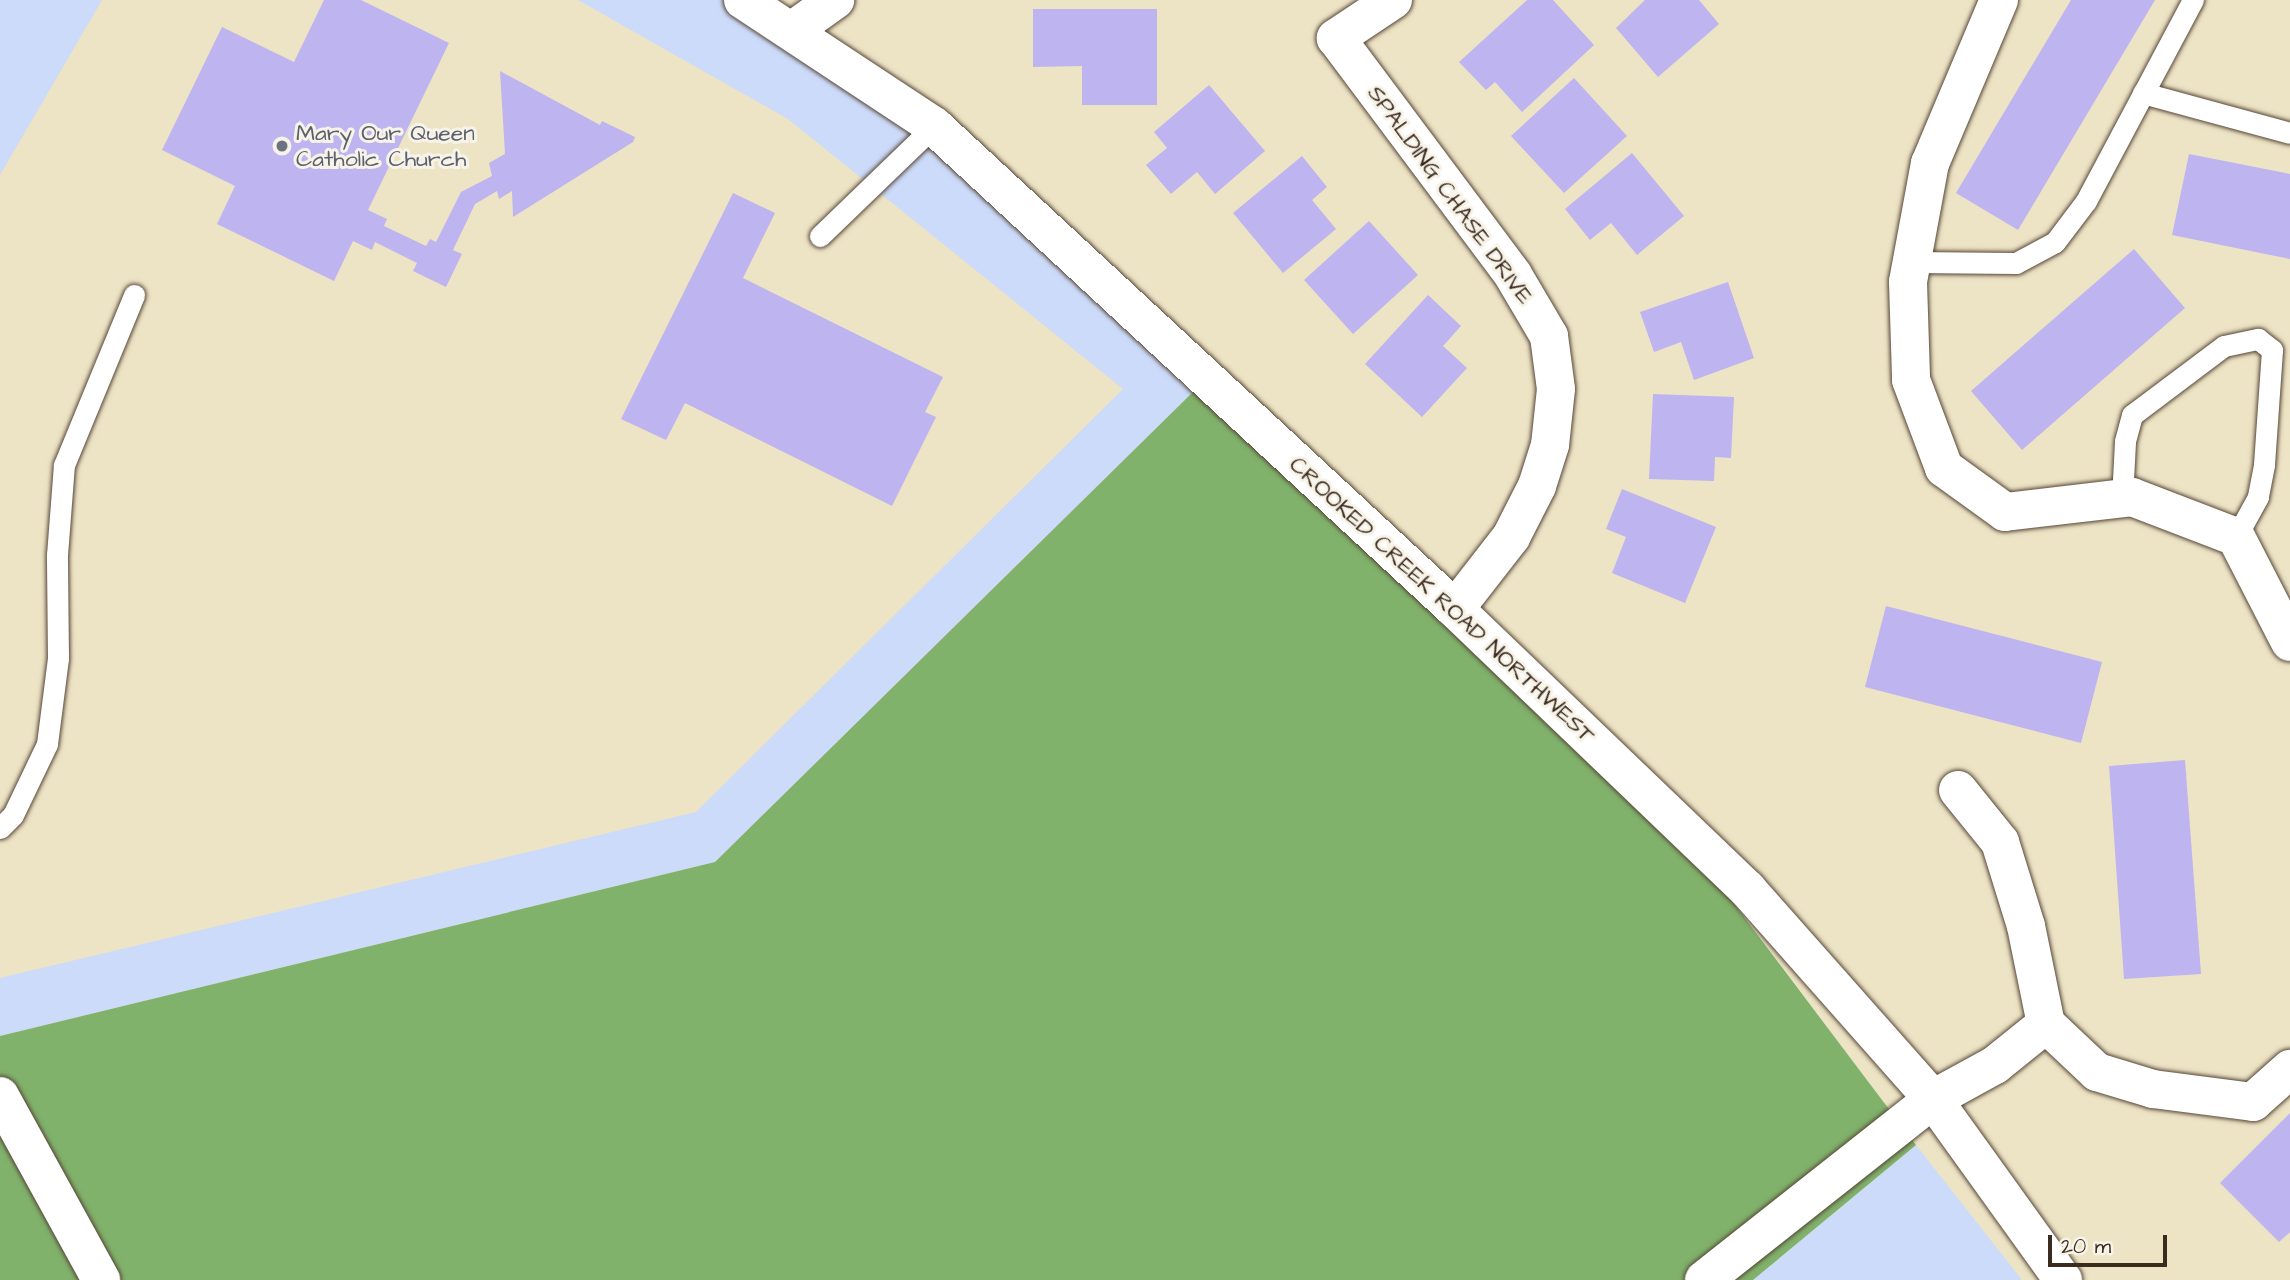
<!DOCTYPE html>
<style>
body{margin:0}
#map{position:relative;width:2290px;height:1280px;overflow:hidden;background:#ede3c5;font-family:"Architects Daughter",sans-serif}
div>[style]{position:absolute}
.built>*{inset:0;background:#ccdbfa}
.forest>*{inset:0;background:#81b26c}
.building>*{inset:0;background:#beb4f0}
.roads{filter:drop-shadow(0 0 2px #564637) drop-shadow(0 0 2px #564637)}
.lane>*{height:21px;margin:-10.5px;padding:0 10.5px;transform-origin:10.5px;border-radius:10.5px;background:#fff}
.street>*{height:38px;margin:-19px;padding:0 19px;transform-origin:19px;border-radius:19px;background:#fff}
.secondary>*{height:38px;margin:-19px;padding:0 19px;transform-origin:19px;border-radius:19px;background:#fff}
.dots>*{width:19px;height:19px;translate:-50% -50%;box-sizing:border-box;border:4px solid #f7f3e8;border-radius:50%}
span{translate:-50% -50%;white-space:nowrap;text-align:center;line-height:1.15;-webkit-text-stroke:6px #f7f3e8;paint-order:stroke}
.worship-label{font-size:23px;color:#5b616d}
.left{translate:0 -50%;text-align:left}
.street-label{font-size:23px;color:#3b2a1e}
.scale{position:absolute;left:2048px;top:1235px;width:119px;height:32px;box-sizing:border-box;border:4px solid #3b2a1e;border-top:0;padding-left:9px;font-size:21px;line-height:24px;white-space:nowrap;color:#3b2a1e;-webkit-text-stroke:5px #f7f3e8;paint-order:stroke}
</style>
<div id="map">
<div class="built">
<i style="clip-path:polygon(0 0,102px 0,0 175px)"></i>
<i style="clip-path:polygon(578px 0,736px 0,851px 72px,1195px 390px,715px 862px,0 1036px,0 978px,696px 812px,1123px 389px,788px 119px)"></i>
<i style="clip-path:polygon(1916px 1145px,2022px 1280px,1753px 1280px)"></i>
</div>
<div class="forest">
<i style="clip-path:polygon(1195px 390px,1664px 811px,1916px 1145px,1753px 1280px,0 1280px,0 1036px,715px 862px)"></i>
</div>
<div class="building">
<i style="clip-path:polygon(324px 0,361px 0,449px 43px,368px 210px,387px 219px,384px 226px,426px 246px,430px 239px,436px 242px,461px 192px,492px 176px,489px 163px,505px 154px,500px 71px,600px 125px,602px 121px,635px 137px,633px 142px,513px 217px,512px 191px,499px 199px,497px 191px,475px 204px,453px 250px,462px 254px,446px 287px,413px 271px,417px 263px,375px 242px,372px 250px,353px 241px,334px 281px,217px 224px,235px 186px,162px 150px,222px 27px,294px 62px)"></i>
<i style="clip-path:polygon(1527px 0,1553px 0,1594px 45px,1522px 112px,1495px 82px,1486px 90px,1459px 62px)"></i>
<i style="clip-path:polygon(1645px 0,1699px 0,1719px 24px,1658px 77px,1616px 28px)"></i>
<i style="clip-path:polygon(2071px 0,2155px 0,2018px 230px,1956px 193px)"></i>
<i style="clip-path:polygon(1033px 9px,1157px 9px,1157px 105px,1082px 105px,1082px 66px,1033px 67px)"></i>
<i style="clip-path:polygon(1574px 78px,1627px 136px,1564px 193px,1511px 136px)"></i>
<i style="clip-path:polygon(1209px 85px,1265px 151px,1215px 194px,1197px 172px,1171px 194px,1146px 165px,1167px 148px,1154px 132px)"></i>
<i style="clip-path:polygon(1632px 153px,1684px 216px,1637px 255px,1611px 223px,1590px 240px,1565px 209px)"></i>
<i style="clip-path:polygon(2189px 154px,2290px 174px,2290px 259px,2172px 235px)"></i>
<i style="clip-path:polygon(1302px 156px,1327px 187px,1312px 200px,1336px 229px,1283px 273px,1233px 213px)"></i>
<i style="clip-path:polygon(733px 193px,775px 213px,743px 278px,943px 377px,925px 412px,936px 417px,892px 506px,685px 403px,666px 440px,621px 419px)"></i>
<i style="clip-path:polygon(1369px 221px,1418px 275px,1353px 334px,1304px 280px)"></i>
<i style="clip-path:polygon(2134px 249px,2185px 308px,2022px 450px,1971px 391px)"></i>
<i style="clip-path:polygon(1728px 282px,1754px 358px,1694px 380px,1681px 342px,1654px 352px,1640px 312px)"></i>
<i style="clip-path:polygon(1428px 295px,1461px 326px,1443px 346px,1467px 368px,1422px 417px,1365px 364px)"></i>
<i style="clip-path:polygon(1653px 394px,1734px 397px,1731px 458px,1715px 457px,1714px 481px,1649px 479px)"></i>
<i style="clip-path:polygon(1622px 489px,1716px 527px,1685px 603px,1612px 573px,1626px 537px,1606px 529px)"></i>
<i style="clip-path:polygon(1886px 606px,2102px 662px,2081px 743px,1865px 687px)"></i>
<i style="clip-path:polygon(2185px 760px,2201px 974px,2124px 979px,2109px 766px)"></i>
<i style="clip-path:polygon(2290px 1113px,2290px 1232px,2279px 1242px,2220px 1183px)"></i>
</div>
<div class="roads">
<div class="lane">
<i style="left:2143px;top:93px;width:152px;rotate:15.2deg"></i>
<i style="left:820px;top:236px;width:158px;rotate:-44deg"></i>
<i style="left:1911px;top:262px;width:105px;rotate:0.5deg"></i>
<i style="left:2016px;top:263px;width:44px;rotate:-28.3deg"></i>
<i style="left:2055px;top:242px;width:51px;rotate:-52.9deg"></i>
<i style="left:2086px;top:201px;width:228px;rotate:-62deg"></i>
<i style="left:2122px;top:499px;width:58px;rotate:-87deg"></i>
<i style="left:2125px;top:441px;width:27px;rotate:-75deg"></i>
<i style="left:2132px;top:415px;width:115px;rotate:-36.9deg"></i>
<i style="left:2224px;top:346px;width:35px;rotate:-12deg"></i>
<i style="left:2258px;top:339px;width:18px;rotate:38deg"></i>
<i style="left:2272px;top:350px;width:115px;rotate:94deg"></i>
<i style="left:2264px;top:465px;width:33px;rotate:101deg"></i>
<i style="left:2258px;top:497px;width:46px;rotate:118.8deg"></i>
<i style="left:0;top:828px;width:18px;rotate:-45deg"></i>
<i style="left:13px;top:815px;width:79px;rotate:-64.4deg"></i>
<i style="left:47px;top:744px;width:87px;rotate:-82.7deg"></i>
<i style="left:58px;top:658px;width:103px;rotate:-90.6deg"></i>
<i style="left:57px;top:555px;width:90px;rotate:-85.6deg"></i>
<i style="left:64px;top:465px;width:184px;rotate:-67.6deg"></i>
</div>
<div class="street">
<i style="left:1393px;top:0;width:69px;rotate:146.3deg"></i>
<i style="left:1336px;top:38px;width:296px;rotate:53.2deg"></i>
<i style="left:1513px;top:275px;width:71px;rotate:59.5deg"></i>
<i style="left:1549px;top:336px;width:53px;rotate:82.5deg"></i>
<i style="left:1556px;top:389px;width:56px;rotate:96.1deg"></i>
<i style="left:1550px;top:445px;width:43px;rotate:107.6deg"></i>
<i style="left:1537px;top:486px;width:57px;rotate:117deg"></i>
<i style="left:1511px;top:537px;width:91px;rotate:127.9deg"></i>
<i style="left:1999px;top:0;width:177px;rotate:112.9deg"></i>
<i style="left:1930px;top:163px;width:121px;rotate:100.5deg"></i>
<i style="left:1908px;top:282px;width:98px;rotate:88.2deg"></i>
<i style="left:1911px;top:380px;width:94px;rotate:69.4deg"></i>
<i style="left:1944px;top:468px;width:75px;rotate:35.8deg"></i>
<i style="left:2005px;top:512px;width:128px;rotate:-6.7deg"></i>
<i style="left:2132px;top:497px;width:111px;rotate:21deg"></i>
<i style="left:2236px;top:537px;width:118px;rotate:62.8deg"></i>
<i style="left:793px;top:30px;width:52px;rotate:-35.5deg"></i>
<i style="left:1958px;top:790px;width:67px;rotate:51.1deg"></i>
<i style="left:2000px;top:842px;width:88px;rotate:72.8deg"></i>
<i style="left:2026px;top:926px;width:100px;rotate:78.5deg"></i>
<i style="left:2046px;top:1024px;width:70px;rotate:43.3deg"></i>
<i style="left:2097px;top:1072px;width:59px;rotate:16.9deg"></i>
<i style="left:2153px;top:1089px;width:101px;rotate:7.4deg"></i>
<i style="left:2253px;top:1102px;width:50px;rotate:-41.7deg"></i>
<i style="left:0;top:1096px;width:210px;rotate:61.2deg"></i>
<i style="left:1704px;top:1280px;width:292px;rotate:-38.3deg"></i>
<i style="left:1933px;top:1099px;width:71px;rotate:-28.7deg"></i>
<i style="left:1995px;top:1065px;width:65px;rotate:-38.8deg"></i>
</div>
<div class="secondary">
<i style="left:743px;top:0;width:229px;rotate:33.4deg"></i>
<i style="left:934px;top:126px;width:710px;rotate:42.83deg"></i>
<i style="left:1455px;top:609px;width:405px;rotate:43.8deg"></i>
<i style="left:1747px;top:889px;width:281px;rotate:48.5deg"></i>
<i style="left:1933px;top:1099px;width:223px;rotate:54.3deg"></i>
</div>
</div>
<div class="dots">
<i style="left:282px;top:146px;background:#6b7280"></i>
</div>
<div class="worship-label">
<span class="left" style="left:296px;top:146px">Mary Our Queen<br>Catholic Church</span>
</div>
<div class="street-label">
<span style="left:1450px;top:195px;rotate:54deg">SPALDING CHASE DRIVE</span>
<span style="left:1442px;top:600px;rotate:43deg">CROOKED CREEK ROAD NORTHWEST</span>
</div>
<div class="scale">20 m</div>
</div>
